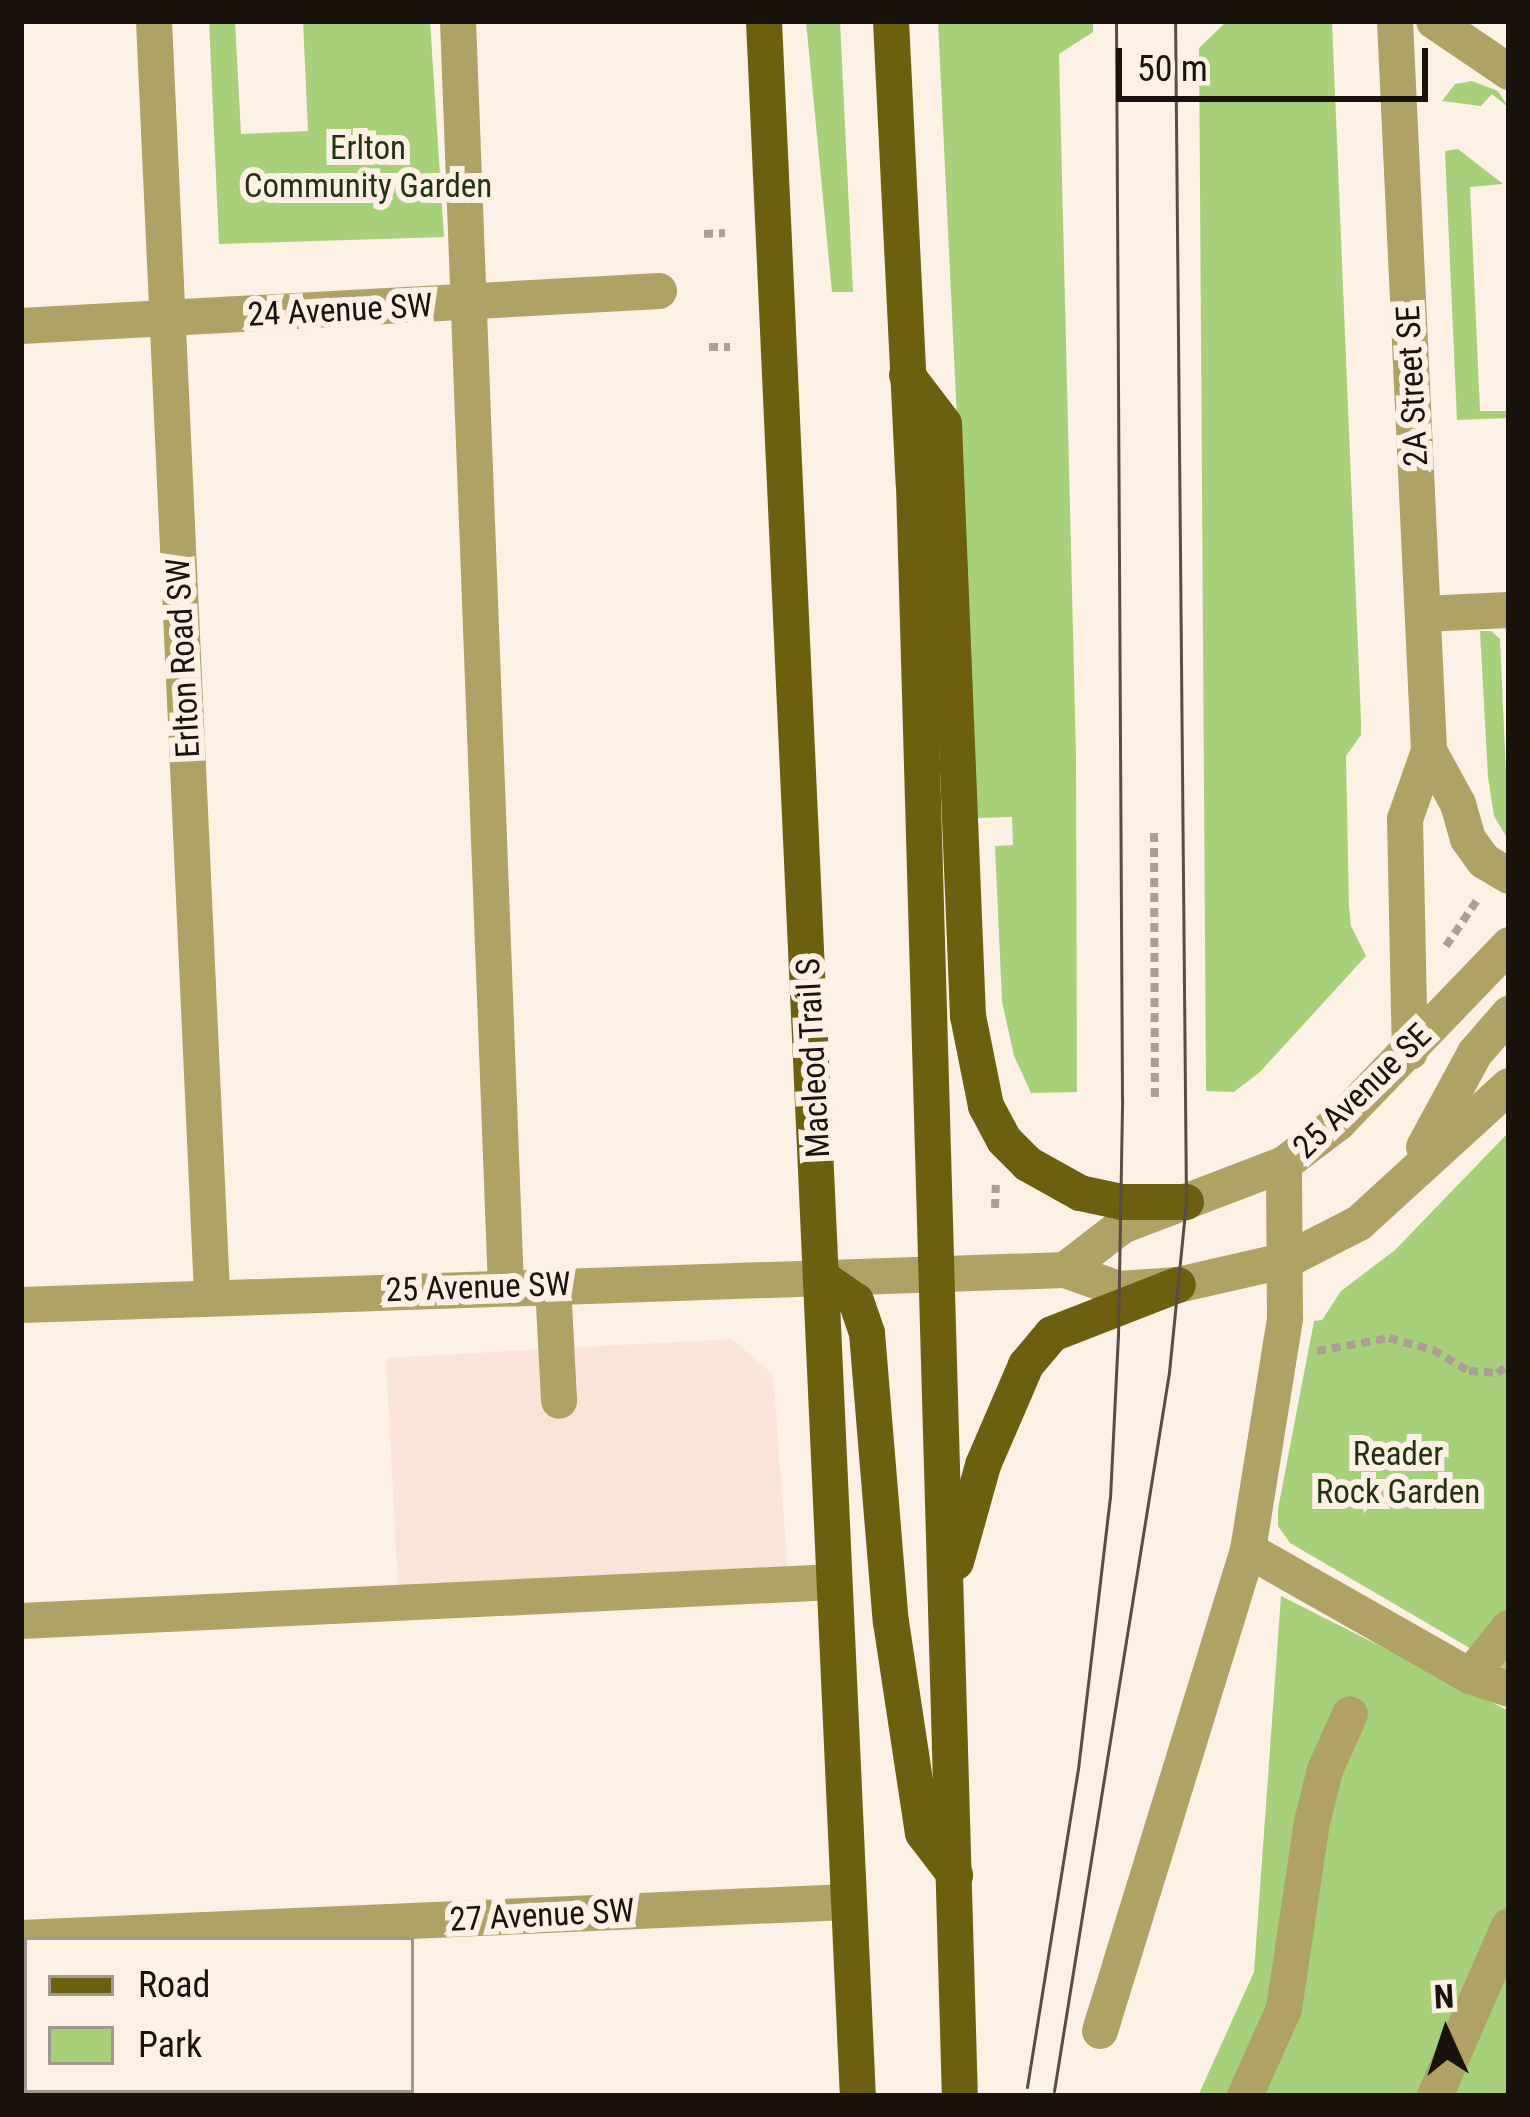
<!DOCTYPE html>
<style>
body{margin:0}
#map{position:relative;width:1530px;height:2117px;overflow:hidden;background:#fdf0e4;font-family:"Roboto Condensed",sans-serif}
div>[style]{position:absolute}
.commercial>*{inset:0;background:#fae3d7}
.green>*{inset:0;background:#a7d07b}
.path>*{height:8px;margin-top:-4px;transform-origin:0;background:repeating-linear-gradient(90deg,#aa9e95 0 9px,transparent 0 15px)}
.minor>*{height:36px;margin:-18px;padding:0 18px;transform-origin:18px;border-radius:18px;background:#afa264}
.major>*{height:36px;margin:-18px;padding:0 18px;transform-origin:18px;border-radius:18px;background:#6d5f0f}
.tram>*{height:3px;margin:-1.5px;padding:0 1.5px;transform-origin:1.5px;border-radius:1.5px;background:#574d46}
span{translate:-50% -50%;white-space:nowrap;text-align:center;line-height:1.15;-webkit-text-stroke:12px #fdf0e4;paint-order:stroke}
.park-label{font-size:33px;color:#23330f}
.street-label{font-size:33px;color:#1a120c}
.frame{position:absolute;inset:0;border:24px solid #1a120c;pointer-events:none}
.legend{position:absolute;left:24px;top:1937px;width:390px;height:156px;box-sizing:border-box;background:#fdf0e4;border:3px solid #a2978e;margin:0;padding:15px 21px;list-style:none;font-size:36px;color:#1a120c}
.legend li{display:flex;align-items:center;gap:24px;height:60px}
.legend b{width:60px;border:3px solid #a2978e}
.north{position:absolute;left:1386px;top:1973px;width:120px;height:120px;-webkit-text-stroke:9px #fdf0e4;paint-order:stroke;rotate:357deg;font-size:33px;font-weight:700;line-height:48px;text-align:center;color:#1a120c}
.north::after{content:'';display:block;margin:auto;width:42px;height:54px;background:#1a120c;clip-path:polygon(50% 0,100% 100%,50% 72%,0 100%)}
.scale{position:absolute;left:1116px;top:48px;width:312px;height:54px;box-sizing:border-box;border:6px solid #1a120c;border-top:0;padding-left:15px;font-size:36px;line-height:42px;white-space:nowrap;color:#1a120c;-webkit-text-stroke:9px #fdf0e4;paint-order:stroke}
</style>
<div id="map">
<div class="commercial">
<i style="clip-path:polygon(732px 1339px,773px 1375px,790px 1598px,399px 1605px,386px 1358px)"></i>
</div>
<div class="green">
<i style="clip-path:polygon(209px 21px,235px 21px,241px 134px,308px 131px,303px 21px,430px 21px,444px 237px,219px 244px)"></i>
<i style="clip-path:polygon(806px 21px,840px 21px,853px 292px,832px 292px)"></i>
<i style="clip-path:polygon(938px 21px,1093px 21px,1093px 32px,1059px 54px,1076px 756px,1077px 1092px,1031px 1093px,1014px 1056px,1002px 1001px,995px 846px,1013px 845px,1012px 817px,976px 818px)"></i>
<i style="clip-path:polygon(1227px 21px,1332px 21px,1361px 720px,1361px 735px,1346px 756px,1349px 906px,1351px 926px,1366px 956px,1260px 1072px,1234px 1092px,1206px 1091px,1200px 186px,1199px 48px)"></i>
<i style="clip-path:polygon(1472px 81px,1498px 91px,1509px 108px,1492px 94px,1481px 106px,1442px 101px,1455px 84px)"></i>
<i style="clip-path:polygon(1458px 149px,1503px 184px,1470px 187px,1480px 411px,1509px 411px,1509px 418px,1457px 420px,1445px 151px)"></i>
<i style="clip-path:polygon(1480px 631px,1491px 631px,1500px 639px,1509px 841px,1494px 816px,1488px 777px)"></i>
<i style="clip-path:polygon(1509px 1132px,1509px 1671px,1290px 1543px,1278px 1526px,1278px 1509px,1314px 1321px,1322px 1320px,1341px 1291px,1395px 1250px)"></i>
<i style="clip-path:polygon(1281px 1596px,1509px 1711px,1509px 2096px,1198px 2096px,1254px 1972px)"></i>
</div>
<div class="path">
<i style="left:704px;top:234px;width:21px;rotate:-3deg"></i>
<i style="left:709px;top:347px;width:21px"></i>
<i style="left:1154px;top:833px;width:266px;rotate:89.8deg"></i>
<i style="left:1446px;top:946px;width:57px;rotate:-55.8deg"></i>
<i style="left:995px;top:1208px;width:23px;rotate:-88deg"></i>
<i style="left:1317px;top:1351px;width:73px;rotate:-10.2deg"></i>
<i style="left:1389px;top:1338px;width:46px;rotate:15.3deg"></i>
<i style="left:1433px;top:1350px;width:42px;rotate:30.3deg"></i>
<i style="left:1469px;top:1371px;width:28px;rotate:4deg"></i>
<i style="left:1497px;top:1373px;width:14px;rotate:-34deg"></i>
</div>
<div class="minor">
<i style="left:154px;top:21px;width:1275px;rotate:87.39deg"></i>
<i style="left:458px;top:21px;width:1266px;rotate:87.83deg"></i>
<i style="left:1395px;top:21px;width:731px;rotate:87.33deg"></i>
<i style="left:1429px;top:751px;width:72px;rotate:109.4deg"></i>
<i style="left:1405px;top:819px;width:233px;rotate:88.8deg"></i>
<i style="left:1434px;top:21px;width:91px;rotate:34.2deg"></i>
<i style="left:21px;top:326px;width:639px;rotate:-3.14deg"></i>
<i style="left:1423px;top:614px;width:86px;rotate:-2.7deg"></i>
<i style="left:1429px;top:751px;width:60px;rotate:61.3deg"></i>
<i style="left:1458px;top:804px;width:36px;rotate:74deg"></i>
<i style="left:1468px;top:839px;width:27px;rotate:54deg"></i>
<i style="left:1484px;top:861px;width:29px;rotate:31deg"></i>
<i style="left:1424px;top:1147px;width:107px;rotate:-61.5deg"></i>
<i style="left:1475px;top:1053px;width:52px;rotate:-48.9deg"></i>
<i style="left:1065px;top:1270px;width:72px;rotate:-37.7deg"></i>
<i style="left:1122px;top:1226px;width:173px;rotate:-20.9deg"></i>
<i style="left:1284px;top:1164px;width:68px;rotate:-37.2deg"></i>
<i style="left:1338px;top:1123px;width:247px;rotate:-46.1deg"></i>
<i style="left:553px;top:1285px;width:116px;rotate:87deg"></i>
<i style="left:21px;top:1305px;width:1045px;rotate:-1.92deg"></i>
<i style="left:1065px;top:1270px;width:57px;rotate:19.4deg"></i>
<i style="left:1119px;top:1289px;width:59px;rotate:-3.9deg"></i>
<i style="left:1178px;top:1285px;width:112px;rotate:-12.9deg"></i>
<i style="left:1287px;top:1260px;width:81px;rotate:-27.2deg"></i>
<i style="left:1359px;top:1223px;width:203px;rotate:-42.4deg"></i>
<i style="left:1248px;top:1550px;width:255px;rotate:29.6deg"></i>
<i style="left:1470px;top:1676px;width:41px;rotate:18.4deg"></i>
<i style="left:21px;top:1621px;width:814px;rotate:-2.75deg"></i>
<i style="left:1470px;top:1676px;width:62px;rotate:-50.9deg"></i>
<i style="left:21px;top:1938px;width:827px;rotate:-2.5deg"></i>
<i style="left:1100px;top:2031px;width:503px;rotate:-72.9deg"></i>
<i style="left:1248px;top:1550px;width:235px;rotate:-80.9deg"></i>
<i style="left:1285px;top:1318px;width:154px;rotate:-90.4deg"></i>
<i style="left:1245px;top:2096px;width:95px;rotate:-65.9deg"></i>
<i style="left:1284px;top:2009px;width:189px;rotate:-81.5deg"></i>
<i style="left:1312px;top:1822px;width:54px;rotate:-76deg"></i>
<i style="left:1325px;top:1770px;width:61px;rotate:-65.9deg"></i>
<i style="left:1435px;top:2096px;width:185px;rotate:-66.5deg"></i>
</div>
<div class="major">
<i style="left:764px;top:21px;width:2077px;rotate:87.41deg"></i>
<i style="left:891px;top:21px;width:464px;rotate:87.2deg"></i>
<i style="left:914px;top:484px;width:1613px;rotate:88.37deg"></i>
<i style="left:907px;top:375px;width:61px;rotate:52.9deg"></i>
<i style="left:944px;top:424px;width:592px;rotate:87.68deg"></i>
<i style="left:968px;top:1016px;width:92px;rotate:78.7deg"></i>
<i style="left:986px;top:1106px;width:38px;rotate:62deg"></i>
<i style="left:1004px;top:1140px;width:34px;rotate:45deg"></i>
<i style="left:1028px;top:1164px;width:60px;rotate:29.1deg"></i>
<i style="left:1080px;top:1193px;width:43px;rotate:12.1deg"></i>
<i style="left:1122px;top:1202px;width:64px"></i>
<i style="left:824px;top:1279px;width:39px;rotate:35deg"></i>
<i style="left:856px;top:1301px;width:34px;rotate:71deg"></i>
<i style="left:867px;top:1333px;width:290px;rotate:85.3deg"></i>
<i style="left:891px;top:1622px;width:213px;rotate:81.4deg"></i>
<i style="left:923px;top:1833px;width:53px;rotate:52.7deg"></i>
<i style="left:956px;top:1562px;width:101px;rotate:-74.4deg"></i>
<i style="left:983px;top:1465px;width:109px;rotate:-66.7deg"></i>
<i style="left:1026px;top:1365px;width:40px;rotate:-50deg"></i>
<i style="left:1052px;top:1334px;width:135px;rotate:-21.3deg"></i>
</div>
<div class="tram">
<i style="left:1027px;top:2087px;width:322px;rotate:-80.9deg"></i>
<i style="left:1078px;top:1769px;width:273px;rotate:-83.3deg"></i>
<i style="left:1110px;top:1498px;width:162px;rotate:-87.2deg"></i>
<i style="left:1118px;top:1336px;width:237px;rotate:-89deg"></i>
<i style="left:1122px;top:1099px;width:1078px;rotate:-90.32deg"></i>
<i style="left:1054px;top:2091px;width:728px;rotate:-80.91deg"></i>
<i style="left:1169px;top:1372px;width:171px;rotate:-84.3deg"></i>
<i style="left:1186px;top:1202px;width:1181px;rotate:-90.53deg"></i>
</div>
<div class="park-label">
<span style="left:368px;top:167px">Erlton<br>Community Garden</span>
<span style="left:1398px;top:1473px">Reader<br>Rock Garden</span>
</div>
<div class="street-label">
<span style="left:340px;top:310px;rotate:-3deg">24 Avenue SW</span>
<span style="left:1412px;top:386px;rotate:-93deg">2A Street SE</span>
<span style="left:183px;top:658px;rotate:-93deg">Erlton Road SW</span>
<span style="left:813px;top:1058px;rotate:-93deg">Macleod Trail S</span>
<span style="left:1362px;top:1091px;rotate:-44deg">25 Avenue SE</span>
<span style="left:478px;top:1287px;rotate:-2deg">25 Avenue SW</span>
<span style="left:542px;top:1915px;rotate:-3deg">27 Avenue SW</span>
</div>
<div class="frame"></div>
<ul class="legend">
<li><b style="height:15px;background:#6d5f0f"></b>Road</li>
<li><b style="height:33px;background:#a7d07b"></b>Park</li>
</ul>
<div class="north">N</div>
<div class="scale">50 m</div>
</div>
